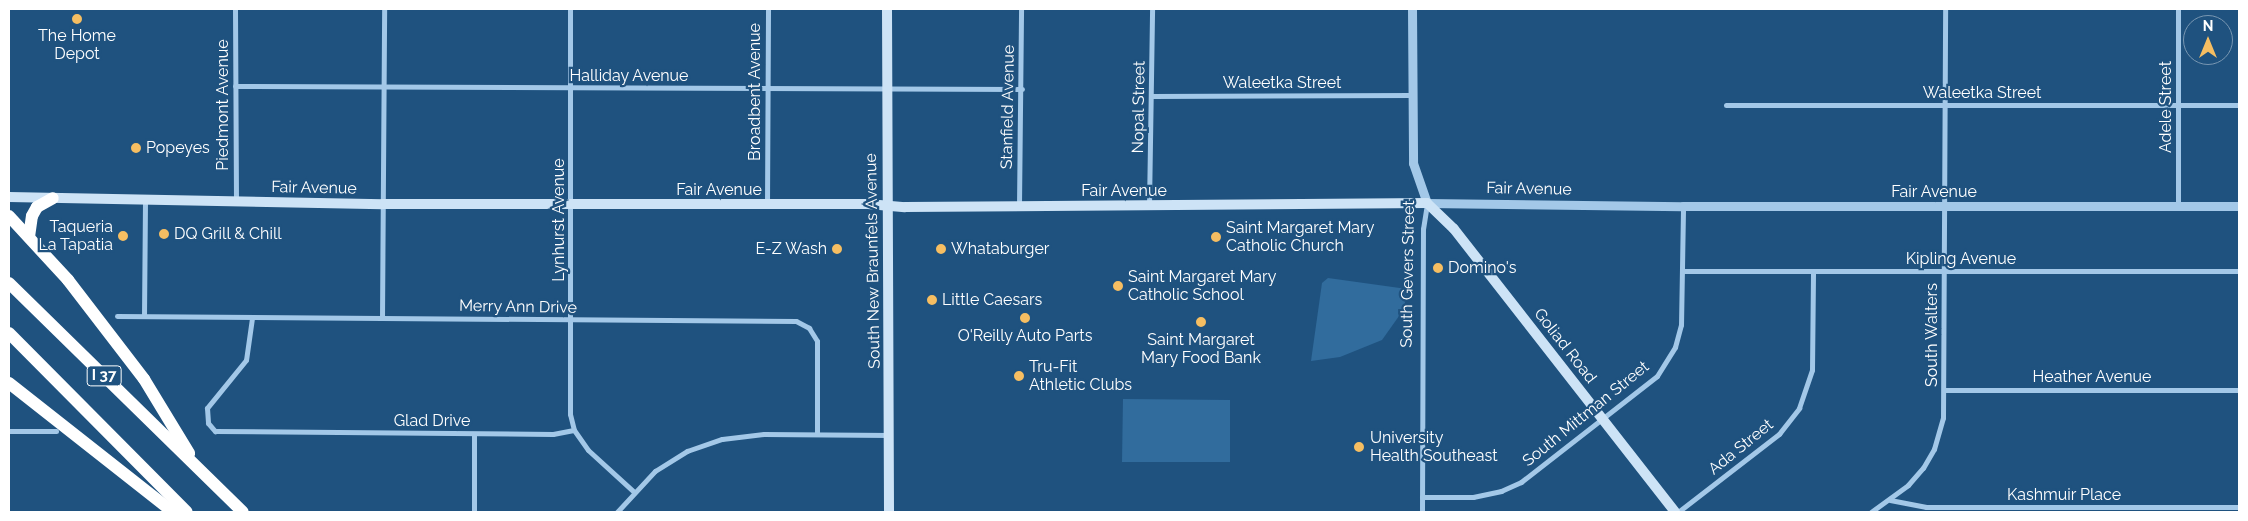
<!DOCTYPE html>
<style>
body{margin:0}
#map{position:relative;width:2248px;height:521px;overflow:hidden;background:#1f527f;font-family:Raleway,sans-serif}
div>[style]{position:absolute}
.green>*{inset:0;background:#316c9d}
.minor>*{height:5px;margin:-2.5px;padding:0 2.5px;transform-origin:2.5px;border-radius:2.5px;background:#a3c8e8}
.tertiary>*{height:9px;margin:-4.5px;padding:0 4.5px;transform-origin:4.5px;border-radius:4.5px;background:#a3c8e8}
.secondary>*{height:10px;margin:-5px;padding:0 5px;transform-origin:5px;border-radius:5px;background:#cde3f6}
.motorway>*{height:12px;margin:-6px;padding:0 6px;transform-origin:6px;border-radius:6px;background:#fff}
.dots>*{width:14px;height:14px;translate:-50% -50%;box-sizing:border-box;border:2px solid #1f527f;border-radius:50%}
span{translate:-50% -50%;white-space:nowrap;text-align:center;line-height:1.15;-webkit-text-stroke:4.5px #1f527f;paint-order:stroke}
.shield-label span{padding:1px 4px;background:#1f527f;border:1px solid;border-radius:4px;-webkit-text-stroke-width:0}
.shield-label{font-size:15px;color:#fff;font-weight:700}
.poi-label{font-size:16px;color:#fff}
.left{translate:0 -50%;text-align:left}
.right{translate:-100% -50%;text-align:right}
.street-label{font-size:16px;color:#fff}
.frame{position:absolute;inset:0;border:10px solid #fff;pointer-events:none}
.north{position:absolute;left:2183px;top:15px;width:50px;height:50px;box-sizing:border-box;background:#1f527f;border:1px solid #7997b2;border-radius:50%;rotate:0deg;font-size:14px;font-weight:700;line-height:20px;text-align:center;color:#fff}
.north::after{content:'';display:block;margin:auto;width:18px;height:22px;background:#f6be62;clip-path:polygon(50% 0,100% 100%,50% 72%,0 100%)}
</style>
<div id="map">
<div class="green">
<i style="clip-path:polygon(1328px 278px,1407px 289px,1404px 309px,1382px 340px,1340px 357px,1311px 361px,1322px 283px)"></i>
<i style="clip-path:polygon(1123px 399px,1230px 400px,1230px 462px,1122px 462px)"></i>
</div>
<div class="minor">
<i style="left:235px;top:9px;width:192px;rotate:89.7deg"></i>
<i style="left:570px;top:9px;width:405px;rotate:90deg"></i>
<i style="left:570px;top:414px;width:16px;rotate:76deg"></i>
<i style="left:574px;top:430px;width:24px;rotate:55deg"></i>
<i style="left:588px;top:450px;width:61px;rotate:42.3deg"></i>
<i style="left:2178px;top:9px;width:197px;rotate:90deg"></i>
<i style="left:235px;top:86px;width:787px;rotate:0.22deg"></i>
<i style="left:1152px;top:96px;width:260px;rotate:-0.2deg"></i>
<i style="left:1726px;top:105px;width:513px"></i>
<i style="left:767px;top:205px;width:196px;rotate:-89.7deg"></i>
<i style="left:1019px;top:206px;width:197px;rotate:-89.4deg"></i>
<i style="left:1149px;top:206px;width:197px;rotate:-89.1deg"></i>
<i style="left:1683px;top:271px;width:556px"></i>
<i style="left:117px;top:316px;width:679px;rotate:0.42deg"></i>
<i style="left:796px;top:321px;width:15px;rotate:28deg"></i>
<i style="left:809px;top:328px;width:15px;rotate:58deg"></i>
<i style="left:817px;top:341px;width:93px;rotate:90deg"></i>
<i style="left:144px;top:316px;width:118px;rotate:-89.5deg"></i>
<i style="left:252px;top:318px;width:42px;rotate:98.1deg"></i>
<i style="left:246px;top:360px;width:62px;rotate:129.1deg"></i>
<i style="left:207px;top:408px;width:15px;rotate:86deg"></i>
<i style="left:208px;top:423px;width:11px;rotate:49deg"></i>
<i style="left:215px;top:431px;width:338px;rotate:0.5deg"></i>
<i style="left:553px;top:434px;width:21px;rotate:-11deg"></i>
<i style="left:382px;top:318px;width:309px;rotate:-89.6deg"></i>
<i style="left:1944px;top:390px;width:295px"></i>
<i style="left:9px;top:431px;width:47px"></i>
<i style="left:1422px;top:497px;width:51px"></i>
<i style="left:1473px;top:497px;width:29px;rotate:-12deg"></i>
<i style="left:1501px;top:491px;width:22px;rotate:-24deg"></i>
<i style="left:1521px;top:482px;width:172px;rotate:-37.9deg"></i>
<i style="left:1657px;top:376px;width:34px;rotate:-58deg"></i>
<i style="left:1675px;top:347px;width:23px;rotate:-75deg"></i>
<i style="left:1681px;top:325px;width:119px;rotate:-89deg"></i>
<i style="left:1890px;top:500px;width:37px;rotate:11deg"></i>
<i style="left:1926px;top:507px;width:313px"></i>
<i style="left:474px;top:512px;width:78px;rotate:-90deg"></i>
<i style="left:617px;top:512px;width:56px;rotate:-47.2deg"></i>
<i style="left:655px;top:471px;width:38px;rotate:-32deg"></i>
<i style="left:687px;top:451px;width:37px;rotate:-19deg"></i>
<i style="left:722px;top:439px;width:42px;rotate:-6.8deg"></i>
<i style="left:764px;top:434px;width:126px;rotate:0.5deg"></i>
<i style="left:1422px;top:512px;width:283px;rotate:-89.8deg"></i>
<i style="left:1423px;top:229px;width:26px;rotate:-81deg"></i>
<i style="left:1678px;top:512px;width:128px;rotate:-37.7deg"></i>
<i style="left:1779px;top:434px;width:33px;rotate:-52deg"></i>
<i style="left:1799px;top:408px;width:40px;rotate:-71.1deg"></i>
<i style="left:1812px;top:370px;width:99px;rotate:-89.4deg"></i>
<i style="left:1871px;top:512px;width:46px;rotate:-36.1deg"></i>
<i style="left:1908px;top:485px;width:23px;rotate:-49deg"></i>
<i style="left:1923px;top:468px;width:22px;rotate:-60deg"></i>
<i style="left:1934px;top:449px;width:32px;rotate:-74deg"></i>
<i style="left:1943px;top:418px;width:409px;rotate:-89.7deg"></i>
</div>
<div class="tertiary">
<i style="left:1412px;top:9px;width:154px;rotate:89.6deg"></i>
<i style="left:1413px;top:163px;width:42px;rotate:70.7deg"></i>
<i style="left:1427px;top:203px;width:256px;rotate:0.7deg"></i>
<i style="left:1683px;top:206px;width:556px"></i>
</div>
<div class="secondary">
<i style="left:887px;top:9px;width:503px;rotate:89.77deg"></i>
<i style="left:9px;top:197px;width:374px;rotate:1.1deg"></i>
<i style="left:383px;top:204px;width:485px"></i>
<i style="left:868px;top:204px;width:37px;rotate:5deg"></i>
<i style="left:905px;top:207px;width:522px;rotate:-0.44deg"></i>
<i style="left:1427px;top:203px;width:37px;rotate:44deg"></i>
<i style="left:1454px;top:229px;width:359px;rotate:52deg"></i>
</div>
<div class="motorway">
<i style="left:9px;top:216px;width:87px;rotate:47.3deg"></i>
<i style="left:68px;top:280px;width:125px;rotate:52.5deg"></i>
<i style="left:144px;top:379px;width:87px;rotate:58.7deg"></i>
<i style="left:29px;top:237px;width:21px;rotate:-82deg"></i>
<i style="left:32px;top:216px;width:10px;rotate:-61deg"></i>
<i style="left:37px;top:207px;width:18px;rotate:-29deg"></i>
<i style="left:9px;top:283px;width:327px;rotate:44.4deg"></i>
<i style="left:9px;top:333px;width:252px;rotate:45.2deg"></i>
<i style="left:9px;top:383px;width:209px;rotate:38.2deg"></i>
</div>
<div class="dots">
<i style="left:77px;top:19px;background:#f6be62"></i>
<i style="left:136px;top:148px;background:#f6be62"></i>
<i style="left:164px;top:234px;background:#f6be62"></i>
<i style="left:123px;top:236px;background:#f6be62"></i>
<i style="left:1216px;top:237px;background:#f6be62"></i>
<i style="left:837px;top:249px;background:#f6be62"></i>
<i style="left:941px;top:249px;background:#f6be62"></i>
<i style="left:1438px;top:268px;background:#f6be62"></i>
<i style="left:1118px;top:286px;background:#f6be62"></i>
<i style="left:932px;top:300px;background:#f6be62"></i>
<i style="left:1025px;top:318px;background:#f6be62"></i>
<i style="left:1201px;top:322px;background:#f6be62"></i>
<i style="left:1019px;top:376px;background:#f6be62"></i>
<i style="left:1359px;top:447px;background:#f6be62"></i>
</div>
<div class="shield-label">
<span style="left:104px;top:376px">I 37</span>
</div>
<div class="poi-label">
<span style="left:77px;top:45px">The Home<br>Depot</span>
<span class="left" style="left:146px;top:148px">Popeyes</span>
<span class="right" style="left:113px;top:236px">Taqueria<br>La Tapatia</span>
<span class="left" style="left:1226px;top:237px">Saint Margaret Mary<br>Catholic Church</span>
<span class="left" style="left:174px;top:234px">DQ Grill &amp; Chill</span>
<span class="right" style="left:827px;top:249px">E-Z Wash</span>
<span class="left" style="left:951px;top:249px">Whataburger</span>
<span class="left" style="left:1448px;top:268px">Domino's</span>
<span class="left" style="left:1128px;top:286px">Saint Margaret Mary<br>Catholic School</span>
<span class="left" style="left:942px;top:300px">Little Caesars</span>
<span style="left:1025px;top:336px">O'Reilly Auto Parts</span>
<span style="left:1201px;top:349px">Saint Margaret<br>Mary Food Bank</span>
<span class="left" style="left:1029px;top:376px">Tru-Fit<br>Athletic Clubs</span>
<span class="left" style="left:1370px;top:447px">University<br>Health Southeast</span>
</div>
<div class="street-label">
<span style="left:629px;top:76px">Halliday Avenue</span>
<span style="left:1282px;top:83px">Waleetka Street</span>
<span style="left:755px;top:92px;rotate:-90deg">Broadbent Avenue</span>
<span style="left:1982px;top:93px">Waleetka Street</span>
<span style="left:223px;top:105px;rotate:-90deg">Piedmont Avenue</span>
<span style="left:1008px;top:107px;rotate:-89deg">Stanfield Avenue</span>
<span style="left:1139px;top:107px;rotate:-89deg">Nopal Street</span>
<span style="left:2166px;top:107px;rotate:-90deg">Adele Street</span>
<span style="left:314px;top:188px;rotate:1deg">Fair Avenue</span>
<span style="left:1529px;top:189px;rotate:1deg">Fair Avenue</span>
<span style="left:719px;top:190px">Fair Avenue</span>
<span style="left:1124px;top:191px">Fair Avenue</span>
<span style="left:1934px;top:192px">Fair Avenue</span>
<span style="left:559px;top:220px;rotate:-90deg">Lynhurst Avenue</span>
<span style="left:1961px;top:259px">Kipling Avenue</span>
<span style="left:873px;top:261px;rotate:-91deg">South New Braunfels Avenue</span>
<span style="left:1408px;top:274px;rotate:-89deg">South Gevers Street</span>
<span style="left:518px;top:307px;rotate:1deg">Merry Ann Drive</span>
<span style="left:1932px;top:335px;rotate:-90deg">South Walters</span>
<span style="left:1565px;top:346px;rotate:52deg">Goliad Road</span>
<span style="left:2092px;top:377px">Heather Avenue</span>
<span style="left:1586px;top:414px;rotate:-39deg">South Mittman Street</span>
<span style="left:432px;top:421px">Glad Drive</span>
<span style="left:1741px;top:447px;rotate:-39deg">Ada Street</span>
<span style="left:2064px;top:495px">Kashmuir Place</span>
</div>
<div class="frame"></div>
<div class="north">N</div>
</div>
